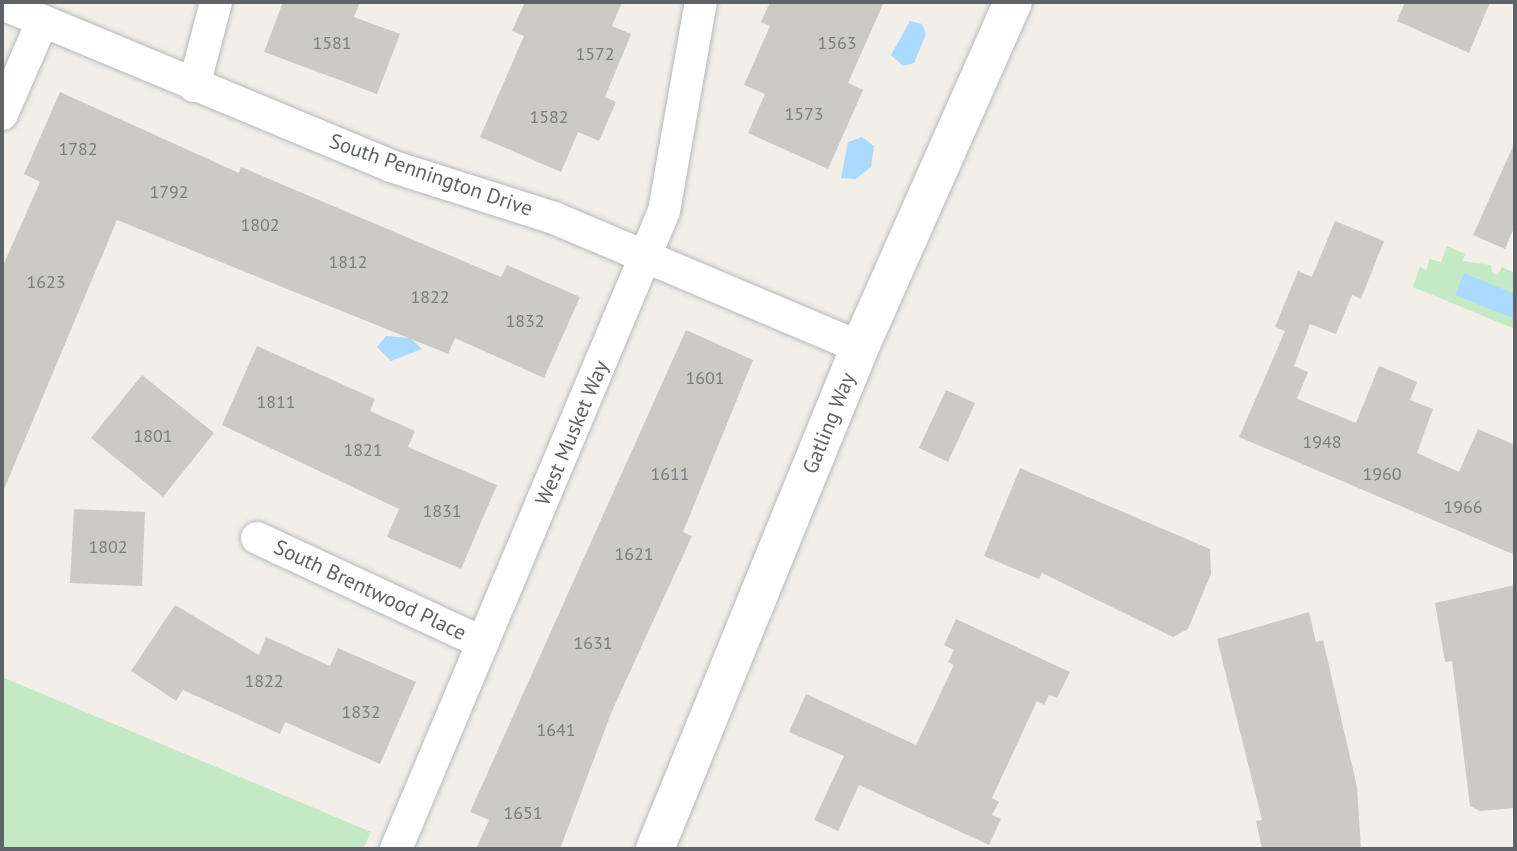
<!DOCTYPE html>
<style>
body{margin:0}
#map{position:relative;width:1517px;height:851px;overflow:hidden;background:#f1efe8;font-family:"PT Sans",sans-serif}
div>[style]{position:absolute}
.green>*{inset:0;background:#c5e8c5}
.water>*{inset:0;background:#aadaff}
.building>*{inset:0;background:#cccac5}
.roads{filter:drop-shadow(0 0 2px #b5b8bc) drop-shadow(0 0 2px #b5b8bc)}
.street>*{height:32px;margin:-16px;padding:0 16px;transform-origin:16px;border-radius:16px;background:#fff}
.secondary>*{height:38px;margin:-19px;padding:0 19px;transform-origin:19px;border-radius:19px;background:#fff}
span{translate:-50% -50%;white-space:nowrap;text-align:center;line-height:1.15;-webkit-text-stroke:5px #fff;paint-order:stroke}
.number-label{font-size:18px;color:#7a7d7f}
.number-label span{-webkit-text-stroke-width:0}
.street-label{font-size:21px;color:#5f6368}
.frame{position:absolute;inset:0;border:4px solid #5f6368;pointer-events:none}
</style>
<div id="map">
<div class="green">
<i style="clip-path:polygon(1447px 246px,1465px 254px,1463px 261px,1491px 265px,1492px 273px,1498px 275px,1502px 267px,1515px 273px,1515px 329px,1413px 287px,1420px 267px,1426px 270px,1430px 259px,1441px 262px)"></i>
<i style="clip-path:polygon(2px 677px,371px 832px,363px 849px,2px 849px)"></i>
</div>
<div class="water">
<i style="clip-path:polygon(910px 21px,922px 24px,926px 34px,914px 63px,903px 66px,891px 55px)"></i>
<i style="clip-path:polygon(862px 137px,874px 146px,871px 167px,856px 179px,841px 178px,848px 142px)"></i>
<i style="clip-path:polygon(1464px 273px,1515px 294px,1515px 319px,1455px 295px)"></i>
<i style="clip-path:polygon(386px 336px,410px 338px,422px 349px,391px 361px,377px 347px)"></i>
</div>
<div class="building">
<i style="clip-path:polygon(283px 2px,360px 2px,354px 17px,400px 34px,377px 94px,264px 52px)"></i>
<i style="clip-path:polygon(525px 2px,622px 2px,612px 26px,631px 34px,605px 97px,616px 102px,599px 141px,578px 132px,561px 172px,480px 137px,524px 36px,512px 31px)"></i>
<i style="clip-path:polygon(770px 2px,884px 2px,848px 83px,863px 90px,828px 169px,748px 133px,765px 94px,744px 85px,770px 26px,761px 22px)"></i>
<i style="clip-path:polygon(1405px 2px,1490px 2px,1469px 53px,1397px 21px)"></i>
<i style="clip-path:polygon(60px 92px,239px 173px,241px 167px,501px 277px,507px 265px,580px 297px,544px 378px,455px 338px,448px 354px,117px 220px,2px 494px,2px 268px,40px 182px,24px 174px)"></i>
<i style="clip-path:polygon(1515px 142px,1515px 225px,1505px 249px,1473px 235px)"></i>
<i style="clip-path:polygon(1335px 221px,1384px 241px,1361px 299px,1352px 295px,1336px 334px,1310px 324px,1294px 366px,1308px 372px,1297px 399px,1356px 423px,1379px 366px,1417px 382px,1410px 400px,1433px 409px,1417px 453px,1459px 472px,1478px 429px,1515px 445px,1515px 555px,1239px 437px,1285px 331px,1275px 327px,1298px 271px,1312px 277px)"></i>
<i style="clip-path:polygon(686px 330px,753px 360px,683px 532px,692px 536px,612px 711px,560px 849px,476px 849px,489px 820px,470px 812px)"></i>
<i style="clip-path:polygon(257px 346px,375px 399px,370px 411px,415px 431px,408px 447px,497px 485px,461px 569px,387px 537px,399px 509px,222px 425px)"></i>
<i style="clip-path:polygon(142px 375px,214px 433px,163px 497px,91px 438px)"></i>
<i style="clip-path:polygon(946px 390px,975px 403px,948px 462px,919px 448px)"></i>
<i style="clip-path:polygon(1020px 468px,1210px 549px,1211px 574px,1188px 629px,1173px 637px,1042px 573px,1039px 579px,984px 556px)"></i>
<i style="clip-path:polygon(74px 509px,145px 512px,142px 586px,70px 583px)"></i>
<i style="clip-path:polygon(1515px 585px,1515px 808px,1480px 811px,1470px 806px,1452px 661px,1445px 662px,1435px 603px)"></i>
<i style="clip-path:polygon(175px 605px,259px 655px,266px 637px,330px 666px,338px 648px,416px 682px,380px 764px,285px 722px,280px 734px,183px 690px,176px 701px,131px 671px)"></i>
<i style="clip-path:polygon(1309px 612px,1316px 642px,1323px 640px,1357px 787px,1361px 849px,1262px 849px,1256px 821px,1262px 820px,1217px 639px)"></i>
<i style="clip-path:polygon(956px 619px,1070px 672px,1057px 698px,1049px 695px,1044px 705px,1037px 701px,992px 798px,999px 802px,992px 815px,1001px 819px,989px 845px,859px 785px,838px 831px,814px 820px,844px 756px,789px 732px,806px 694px,916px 745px,954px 665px,948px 662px,954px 650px,944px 645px)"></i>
</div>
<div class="roads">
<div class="street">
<i style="left:2px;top:4px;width:421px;rotate:22.6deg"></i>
<i style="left:391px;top:166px;width:171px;rotate:17.7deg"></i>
<i style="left:554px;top:218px;width:332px;rotate:22.9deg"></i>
<i style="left:194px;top:86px;width:87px;rotate:-75.3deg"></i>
<i style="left:2px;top:114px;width:100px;rotate:-66.5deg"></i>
<i style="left:257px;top:538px;width:249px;rotate:24.9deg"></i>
<i style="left:396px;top:849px;width:692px;rotate:-67.21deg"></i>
<i style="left:664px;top:211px;width:212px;rotate:-80deg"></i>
</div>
<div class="secondary">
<i style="left:655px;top:849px;width:542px;rotate:-67.79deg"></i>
<i style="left:860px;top:347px;width:377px;rotate:-66.1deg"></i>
</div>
</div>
<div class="number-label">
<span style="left:332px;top:43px">1581</span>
<span style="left:837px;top:43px">1563</span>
<span style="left:595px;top:54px">1572</span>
<span style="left:804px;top:114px">1573</span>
<span style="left:549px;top:117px">1582</span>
<span style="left:78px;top:149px">1782</span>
<span style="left:169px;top:192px">1792</span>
<span style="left:260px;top:225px">1802</span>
<span style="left:348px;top:262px">1812</span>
<span style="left:46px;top:282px">1623</span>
<span style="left:430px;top:297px">1822</span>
<span style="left:525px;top:321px">1832</span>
<span style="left:705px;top:378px">1601</span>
<span style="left:276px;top:402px">1811</span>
<span style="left:153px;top:436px">1801</span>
<span style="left:1322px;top:442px">1948</span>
<span style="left:363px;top:450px">1821</span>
<span style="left:670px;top:474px">1611</span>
<span style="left:1382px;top:474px">1960</span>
<span style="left:1463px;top:507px">1966</span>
<span style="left:442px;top:511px">1831</span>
<span style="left:108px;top:547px">1802</span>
<span style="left:634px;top:554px">1621</span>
<span style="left:593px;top:643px">1631</span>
<span style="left:264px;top:681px">1822</span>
<span style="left:361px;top:712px">1832</span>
<span style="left:556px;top:730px">1641</span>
<span style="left:523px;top:813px">1651</span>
</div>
<div class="street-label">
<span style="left:431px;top:175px;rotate:19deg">South Pennington Drive</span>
<span style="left:829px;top:423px;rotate:-68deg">Gatling Way</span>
<span style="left:572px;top:433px;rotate:-67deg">West Musket Way</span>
<span style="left:370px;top:590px;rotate:25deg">South Brentwood Place</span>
</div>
<div class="frame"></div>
</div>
